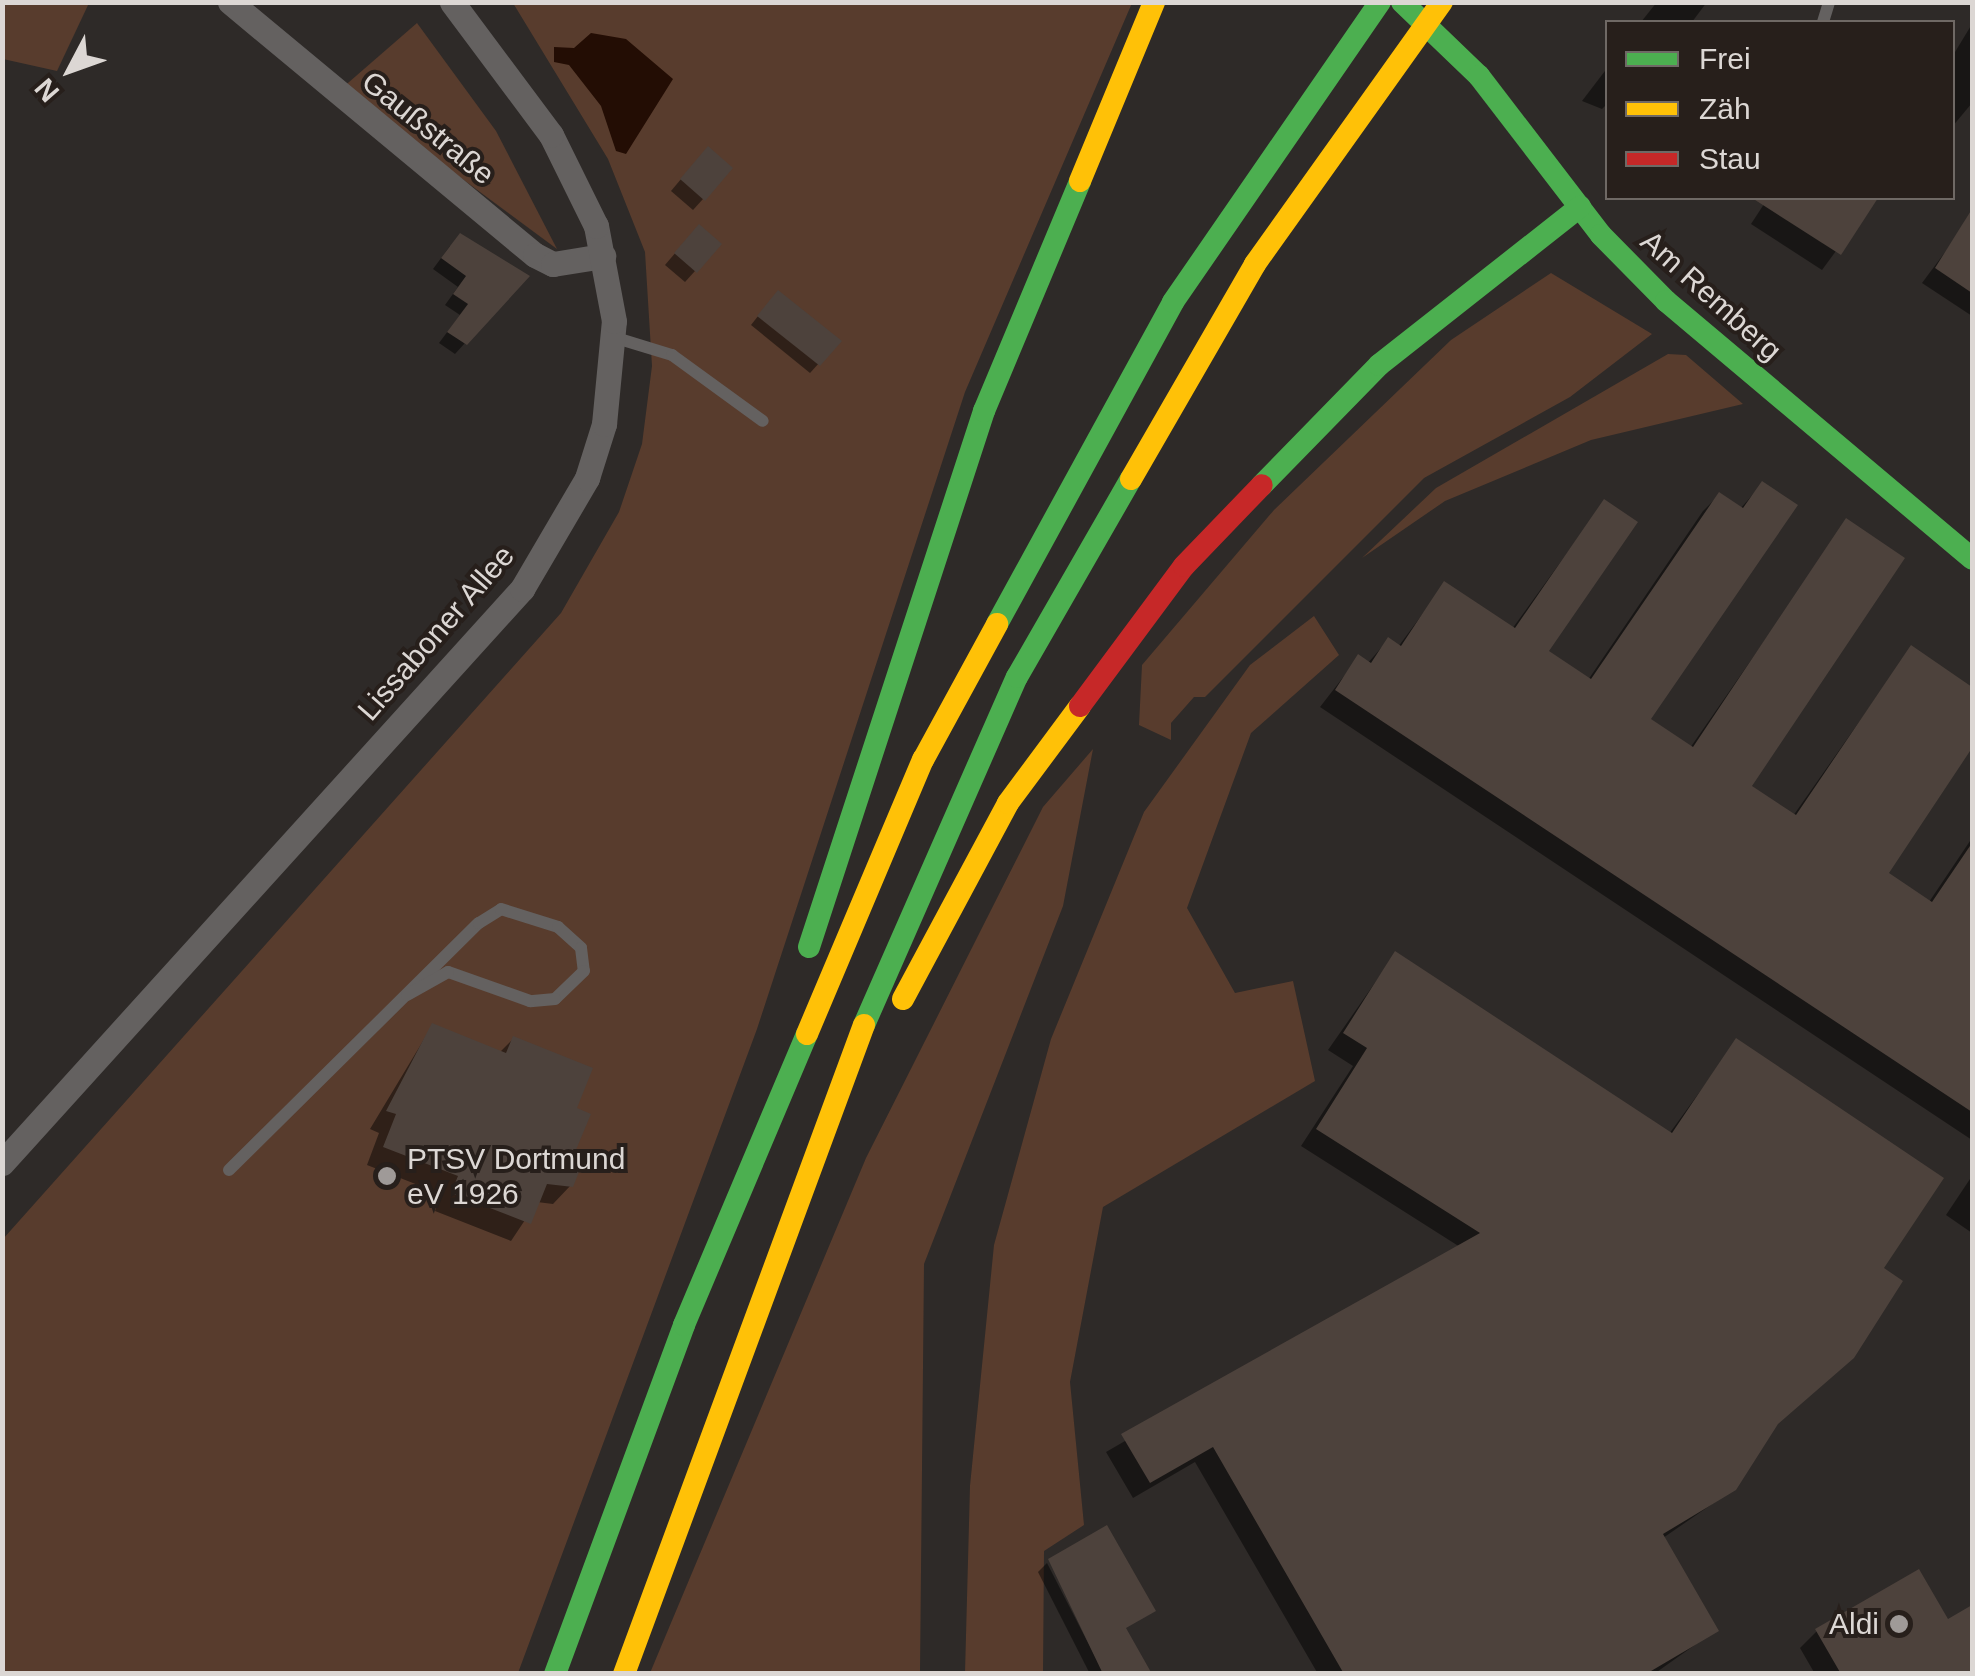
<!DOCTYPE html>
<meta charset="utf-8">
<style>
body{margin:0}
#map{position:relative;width:1975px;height:1676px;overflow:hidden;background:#2e2a28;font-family:Helvetica,sans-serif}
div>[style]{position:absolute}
.green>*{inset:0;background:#583c2d}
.water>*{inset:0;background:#230d04}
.shadow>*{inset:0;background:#0007}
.building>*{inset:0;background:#4d423c}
.lane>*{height:12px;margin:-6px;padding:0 6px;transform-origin:6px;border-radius:6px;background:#646160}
.street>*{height:25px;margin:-12.5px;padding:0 12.5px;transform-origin:12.5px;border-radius:12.5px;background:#646160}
.fast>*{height:22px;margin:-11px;padding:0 11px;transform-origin:11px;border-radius:11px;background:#4caf50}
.slow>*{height:22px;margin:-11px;padding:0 11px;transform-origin:11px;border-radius:11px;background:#ffc107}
.jam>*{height:22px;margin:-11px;padding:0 11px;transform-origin:11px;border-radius:11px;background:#c62828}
.dots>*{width:28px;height:28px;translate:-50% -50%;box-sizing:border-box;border:5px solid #271f1b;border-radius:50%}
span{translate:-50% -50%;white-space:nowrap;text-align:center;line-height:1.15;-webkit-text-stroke:8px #271f1b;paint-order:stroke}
.street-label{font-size:30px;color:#dcd7d4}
.poi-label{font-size:30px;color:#dcd7d4}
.left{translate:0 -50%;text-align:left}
.right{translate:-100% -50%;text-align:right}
.frame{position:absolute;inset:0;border:5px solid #dcd7d4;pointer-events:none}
.legend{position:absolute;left:1605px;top:20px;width:350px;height:180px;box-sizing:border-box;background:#271f1b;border:2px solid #6f6965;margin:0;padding:12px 18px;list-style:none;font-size:30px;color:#dcd7d4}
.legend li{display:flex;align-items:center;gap:20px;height:50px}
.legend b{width:50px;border:2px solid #6f6965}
.north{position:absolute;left:20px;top:20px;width:100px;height:100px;-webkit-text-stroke:8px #271f1b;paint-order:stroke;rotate:229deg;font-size:28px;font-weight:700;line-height:40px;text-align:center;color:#dcd7d4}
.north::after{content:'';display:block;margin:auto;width:35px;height:45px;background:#dcd7d4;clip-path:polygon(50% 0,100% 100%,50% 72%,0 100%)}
</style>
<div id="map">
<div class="green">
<i style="clip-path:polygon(2px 3px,89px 3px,57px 71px,3px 59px)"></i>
<i style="clip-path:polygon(513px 3px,1132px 3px,965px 392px,757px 1029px,518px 1673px,3px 1674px,3px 1239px,561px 613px,619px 512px,642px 444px,652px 366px,645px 252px,608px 159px)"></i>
<i style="clip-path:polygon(417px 23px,496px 131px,557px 249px,341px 89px)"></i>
<i style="clip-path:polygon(1551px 273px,1652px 334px,1570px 397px,1424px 478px,1205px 697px,1194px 697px,1171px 723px,1171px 740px,1139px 725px,1142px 665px,1274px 510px,1451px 340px)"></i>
<i style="clip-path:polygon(1668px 354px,1686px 355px,1743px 404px,1591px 440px,1445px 501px,1362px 558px,1436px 488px)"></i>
<i style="clip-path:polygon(1314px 616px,1339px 655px,1251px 733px,1187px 908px,1235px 993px,1293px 981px,1315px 1081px,1103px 1207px,1070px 1382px,1084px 1525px,1044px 1551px,1043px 1673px,965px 1673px,970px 1486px,994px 1245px,1051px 1039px,1144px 812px,1250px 665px)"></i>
<i style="clip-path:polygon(1093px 749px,1063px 906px,924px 1264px,920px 1673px,650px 1673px,866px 1158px,1043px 807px)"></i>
</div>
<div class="water">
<i style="clip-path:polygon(591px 33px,626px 39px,673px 79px,626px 154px,616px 151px,601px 106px,569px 65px,554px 62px,554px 47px,574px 48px)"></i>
</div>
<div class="shadow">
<i style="clip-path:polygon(1657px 2px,1707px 2px,1692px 22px,1641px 22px)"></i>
<i style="clip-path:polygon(1972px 24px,1972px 103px,1952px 127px,1952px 57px)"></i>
<i style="clip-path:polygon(1608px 67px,1608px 103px,1602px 109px,1582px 101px)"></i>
<i style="clip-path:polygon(697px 160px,703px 199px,693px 210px,671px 191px)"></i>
<i style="clip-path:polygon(1768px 198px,1875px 198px,1822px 270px,1751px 224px)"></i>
<i style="clip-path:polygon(1963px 228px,1972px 235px,1972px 316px,1922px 283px)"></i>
<i style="clip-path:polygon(688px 238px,695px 271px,685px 282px,665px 265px)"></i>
<i style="clip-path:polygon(450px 246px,526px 276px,455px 354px,439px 343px,460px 315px,445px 305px,458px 287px,433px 269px)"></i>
<i style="clip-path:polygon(770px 301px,839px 341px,810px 373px,751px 325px)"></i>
<i style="clip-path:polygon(1762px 484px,1648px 720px,1690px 748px,1847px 522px,1748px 786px,1793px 816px,1911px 648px,1972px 689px,1972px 744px,1886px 874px,1929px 902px,1972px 838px,1972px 1140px,1320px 707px,1358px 658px,1367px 664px,1388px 640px,1398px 647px,1444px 585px,1512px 629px,1604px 502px,1546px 652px,1588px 680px,1703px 511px,1719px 495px,1740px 509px)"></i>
<i style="clip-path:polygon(1395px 954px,1669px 1134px,1736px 1042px,1773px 1428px,1734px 1489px,1663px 1538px,1716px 1630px,1654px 1674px,1318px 1674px,1195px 1462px,1133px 1498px,1106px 1452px,1460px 1247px,1301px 1146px,1353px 1066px,1328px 1050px)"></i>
<i style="clip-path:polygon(432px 1026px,499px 1053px,513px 1039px,574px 1110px,571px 1185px,553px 1204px,537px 1202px,511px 1241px,435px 1211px,441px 1194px,367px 1165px,379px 1133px,370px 1129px)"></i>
<i style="clip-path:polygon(1972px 1176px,1972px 1233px,1946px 1215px)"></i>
<i style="clip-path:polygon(1047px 1563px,1104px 1674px,1090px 1674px,1038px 1572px)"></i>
<i style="clip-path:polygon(1968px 1610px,1972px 1674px,1815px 1674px,1800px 1648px,1817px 1631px,1947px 1622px)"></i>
</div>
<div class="building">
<i style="clip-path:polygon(708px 146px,733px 168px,705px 201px,680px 179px)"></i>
<i style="clip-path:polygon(1752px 198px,1878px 198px,1841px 255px)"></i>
<i style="clip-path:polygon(1972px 209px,1972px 293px,1935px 268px)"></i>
<i style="clip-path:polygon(699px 224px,722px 244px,697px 273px,674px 253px)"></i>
<i style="clip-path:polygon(460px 233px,530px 276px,467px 345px,447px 332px,468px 304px,453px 294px,466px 276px,441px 258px)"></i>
<i style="clip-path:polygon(778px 290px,842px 341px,820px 366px,757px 316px)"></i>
<i style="clip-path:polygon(1762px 481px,1798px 505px,1651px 719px,1693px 747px,1846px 518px,1905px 558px,1752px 786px,1796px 815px,1911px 645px,1972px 687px,1972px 748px,1889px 873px,1932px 902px,1972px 843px,1972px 1112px,1335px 690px,1358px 654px,1371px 663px,1388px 637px,1401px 646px,1444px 581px,1515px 628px,1604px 499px,1638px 522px,1549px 651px,1591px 679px,1719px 492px,1743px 508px)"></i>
<i style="clip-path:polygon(1395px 951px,1672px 1133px,1736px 1038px,1944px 1178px,1884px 1268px,1903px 1281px,1854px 1358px,1778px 1424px,1736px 1490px,1663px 1534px,1719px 1631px,1646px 1674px,1344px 1674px,1213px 1447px,1150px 1483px,1121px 1434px,1480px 1233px,1316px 1129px,1367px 1048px,1343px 1033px)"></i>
<i style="clip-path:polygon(432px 1023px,506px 1053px,513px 1036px,593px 1068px,577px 1108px,591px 1114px,573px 1157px,583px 1162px,573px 1187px,547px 1184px,531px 1224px,451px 1193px,458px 1176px,383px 1147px,396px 1114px,386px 1111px)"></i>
<i style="clip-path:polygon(1107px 1525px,1156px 1611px,1126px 1628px,1152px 1674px,1103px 1674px,1048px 1559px)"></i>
<i style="clip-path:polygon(1919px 1569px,1948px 1619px,1972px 1605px,1972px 1674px,1841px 1674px,1815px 1629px)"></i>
</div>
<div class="lane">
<i style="left:1823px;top:22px;width:21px;rotate:-73deg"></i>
<i style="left:613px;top:337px;width:62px;rotate:17deg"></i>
<i style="left:672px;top:355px;width:112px;rotate:36deg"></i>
<i style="left:229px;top:1170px;width:351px;rotate:-44.7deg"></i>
<i style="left:479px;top:923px;width:26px;rotate:-32deg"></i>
<i style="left:501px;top:909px;width:60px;rotate:17.5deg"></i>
<i style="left:558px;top:927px;width:31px;rotate:42deg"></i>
<i style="left:581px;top:948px;width:23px;rotate:83deg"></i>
<i style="left:584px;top:971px;width:40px;rotate:136deg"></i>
<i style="left:555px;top:999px;width:25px;rotate:175deg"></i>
<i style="left:530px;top:1001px;width:87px;rotate:-160.5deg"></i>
<i style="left:448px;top:972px;width:47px;rotate:150.7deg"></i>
</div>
<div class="street">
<i style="left:230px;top:2px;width:396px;rotate:39.7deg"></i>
<i style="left:535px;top:255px;width:20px;rotate:27deg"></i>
<i style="left:553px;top:264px;width:51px;rotate:-9.1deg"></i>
<i style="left:2px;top:1163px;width:775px;rotate:-47.83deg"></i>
<i style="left:522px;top:589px;width:129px;rotate:-59.6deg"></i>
<i style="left:587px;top:478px;width:57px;rotate:-72.5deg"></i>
<i style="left:604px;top:424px;width:103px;rotate:-84.5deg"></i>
<i style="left:614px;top:321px;width:97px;rotate:-100.7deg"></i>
<i style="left:596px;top:226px;width:102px;rotate:-116.3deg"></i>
<i style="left:551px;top:135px;width:166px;rotate:-126.7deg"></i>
</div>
<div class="fast">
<i style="left:1402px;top:2px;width:107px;rotate:43.9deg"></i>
<i style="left:1479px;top:76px;width:200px;rotate:52.5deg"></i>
<i style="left:1601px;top:235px;width:93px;rotate:45.4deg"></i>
<i style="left:1666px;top:301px;width:400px;rotate:40.1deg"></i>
<i style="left:1262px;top:485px;width:168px;rotate:-45.7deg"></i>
<i style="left:1379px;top:365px;width:256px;rotate:-38.2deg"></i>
<i style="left:997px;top:624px;width:367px;rotate:-61.3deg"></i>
<i style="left:1173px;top:302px;width:364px;rotate:-55.4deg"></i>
<i style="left:809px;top:947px;width:564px;rotate:-71.92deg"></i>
<i style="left:984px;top:411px;width:249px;rotate:-67.3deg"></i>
<i style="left:864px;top:1025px;width:380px;rotate:-66.3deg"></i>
<i style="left:1017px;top:677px;width:228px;rotate:-60.1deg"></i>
<i style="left:555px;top:1674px;width:372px;rotate:-69.7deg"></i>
<i style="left:684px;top:1325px;width:316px;rotate:-67.1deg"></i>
</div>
<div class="slow">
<i style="left:1080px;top:181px;width:194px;rotate:-67.5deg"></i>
<i style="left:1131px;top:479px;width:248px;rotate:-60deg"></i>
<i style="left:1255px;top:264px;width:322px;rotate:-54.5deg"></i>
<i style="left:903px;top:999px;width:222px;rotate:-61.8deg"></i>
<i style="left:1008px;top:803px;width:121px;rotate:-53.4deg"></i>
<i style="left:807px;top:1034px;width:298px;rotate:-67.1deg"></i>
<i style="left:923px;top:760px;width:155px;rotate:-61.4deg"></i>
<i style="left:624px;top:1674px;width:692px;rotate:-69.71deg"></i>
</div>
<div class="jam">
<i style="left:1080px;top:706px;width:174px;rotate:-53.4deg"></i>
<i style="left:1184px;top:566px;width:112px;rotate:-46.1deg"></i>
</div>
<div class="dots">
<i style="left:387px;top:1176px;background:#9f9a98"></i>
<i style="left:1899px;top:1624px;background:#9f9a98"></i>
</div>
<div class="street-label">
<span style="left:428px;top:128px;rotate:39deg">Gaußstraße</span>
<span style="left:1711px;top:296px;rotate:42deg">Am Remberg</span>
<span style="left:436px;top:633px;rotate:-49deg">Lissaboner Allee</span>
</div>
<div class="poi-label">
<span class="left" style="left:407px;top:1176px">PTSV Dortmund<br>eV 1926</span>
<span class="right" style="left:1879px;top:1624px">Aldi</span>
</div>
<div class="frame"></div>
<ul class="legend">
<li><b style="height:12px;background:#4caf50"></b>Frei</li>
<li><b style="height:12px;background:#ffc107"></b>Zäh</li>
<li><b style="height:12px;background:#c62828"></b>Stau</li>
</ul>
<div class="north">N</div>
</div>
